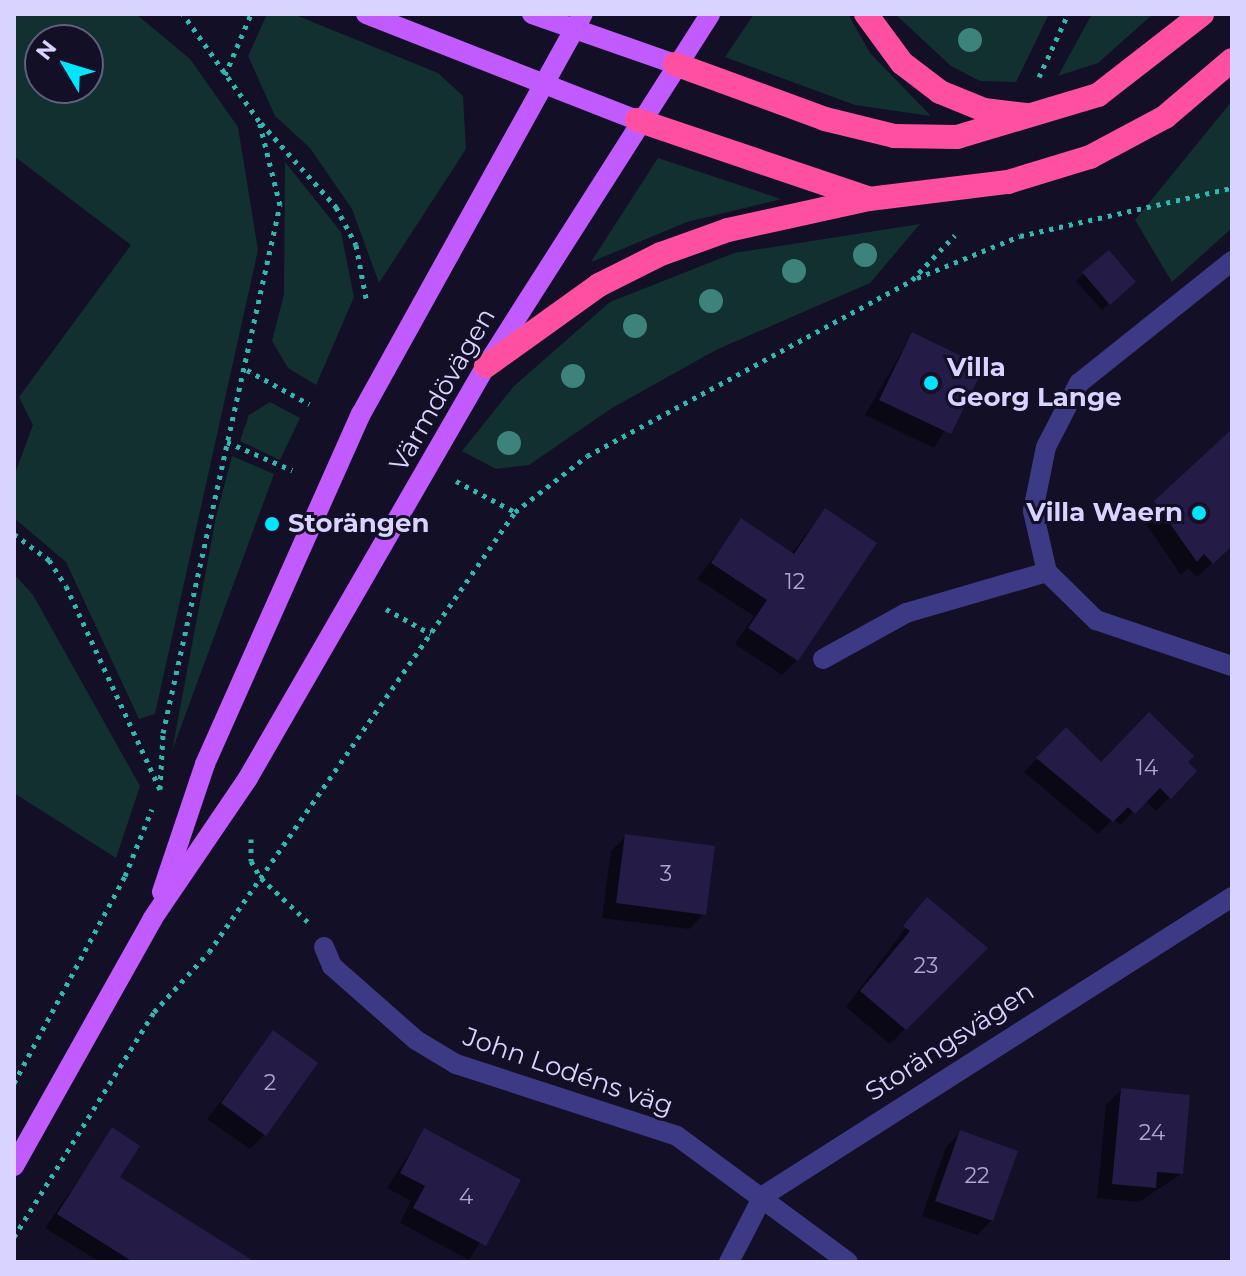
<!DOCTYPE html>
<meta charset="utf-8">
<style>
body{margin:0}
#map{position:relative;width:1246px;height:1276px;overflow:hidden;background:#130f26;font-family:Montserrat,sans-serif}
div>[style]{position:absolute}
.green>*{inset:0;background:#12302f}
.shadow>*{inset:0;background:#0007}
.building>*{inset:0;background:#241b47}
.path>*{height:5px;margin-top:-2.5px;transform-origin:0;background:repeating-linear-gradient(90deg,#2fb8b0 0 4px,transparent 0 10px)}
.minor>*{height:20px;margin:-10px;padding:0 10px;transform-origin:10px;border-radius:10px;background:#3d3a85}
.major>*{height:20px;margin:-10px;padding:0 10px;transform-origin:10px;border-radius:10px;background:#c25bff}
.highway>*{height:24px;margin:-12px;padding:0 12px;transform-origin:12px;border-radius:12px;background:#ff4fa3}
.trees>*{width:24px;height:24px;margin:-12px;border-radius:50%;background:#3d827b}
.dots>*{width:22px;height:22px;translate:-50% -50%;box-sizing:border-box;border:4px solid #130f26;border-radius:50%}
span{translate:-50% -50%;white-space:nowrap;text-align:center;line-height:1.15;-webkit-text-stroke:6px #130f26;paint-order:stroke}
.number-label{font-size:22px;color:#aca6d1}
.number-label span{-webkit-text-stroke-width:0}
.poi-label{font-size:26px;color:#d9d4ff;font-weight:700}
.left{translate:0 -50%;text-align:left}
.right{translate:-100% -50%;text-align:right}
.street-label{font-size:26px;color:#d9d4ff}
.frame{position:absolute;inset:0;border:16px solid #d9d4ff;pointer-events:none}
.north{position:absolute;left:24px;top:24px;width:80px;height:80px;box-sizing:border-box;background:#130f26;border:2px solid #625e7d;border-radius:50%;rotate:308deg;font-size:22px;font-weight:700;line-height:32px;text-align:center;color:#d9d4ff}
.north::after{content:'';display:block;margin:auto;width:28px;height:36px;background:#00e5ff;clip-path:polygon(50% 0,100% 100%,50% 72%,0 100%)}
</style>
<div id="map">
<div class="green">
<i style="clip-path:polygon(evenodd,14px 14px,136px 14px,190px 59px,238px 127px,258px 250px,155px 714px,139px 719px,66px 562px,14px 518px,14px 476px,33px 425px,19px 397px,131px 245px,14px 156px,14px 14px,40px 40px,88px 40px,88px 88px,40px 88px,40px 40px)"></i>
<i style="clip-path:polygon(267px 14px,293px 14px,438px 73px,463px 96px,466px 149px,379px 283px,352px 209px,310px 148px,275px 116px,248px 56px)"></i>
<i style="clip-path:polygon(754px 14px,848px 14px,870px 53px,931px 116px,855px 105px,725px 57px)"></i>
<i style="clip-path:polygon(895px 14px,1049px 14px,1016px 82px,980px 81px,951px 66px)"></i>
<i style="clip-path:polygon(1092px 14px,1153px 14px,1098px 63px,1058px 76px)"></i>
<i style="clip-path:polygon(1232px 101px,1232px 228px,1172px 282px,1135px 220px)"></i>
<i style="clip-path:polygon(658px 158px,781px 199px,687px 222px,591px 262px)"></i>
<i style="clip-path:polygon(285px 162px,341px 232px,354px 297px,316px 385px,288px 368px,272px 341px,284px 294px)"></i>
<i style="clip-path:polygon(920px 224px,870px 283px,716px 350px,612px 408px,529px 465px,496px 469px,462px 451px,514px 386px,610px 302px,734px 253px)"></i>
<i style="clip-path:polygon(270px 402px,300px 418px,280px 460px,240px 441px,249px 415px)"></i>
<i style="clip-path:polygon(232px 456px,274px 474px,172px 751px,216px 517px)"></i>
<i style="clip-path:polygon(14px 574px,33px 595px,140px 786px,116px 858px,14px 793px)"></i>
</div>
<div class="shadow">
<i style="clip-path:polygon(1083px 274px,1127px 289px,1102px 310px,1076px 281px)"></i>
<i style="clip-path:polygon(912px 334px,981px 368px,934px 448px,865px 415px)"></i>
<i style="clip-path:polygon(1232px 461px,1232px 545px,1197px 577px,1188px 568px,1181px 575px,1141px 517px)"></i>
<i style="clip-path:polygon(825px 510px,797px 660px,782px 675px,735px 644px,754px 616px,697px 579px,742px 521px,791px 554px)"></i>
<i style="clip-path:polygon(1066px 729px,1101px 764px,1185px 762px,1195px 771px,1156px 811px,1145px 800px,1120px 825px,1113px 819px,1098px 834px,1024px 772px)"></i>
<i style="clip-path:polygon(626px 836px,704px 914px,689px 929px,602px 918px,611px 851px)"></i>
<i style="clip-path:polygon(927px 900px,985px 948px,890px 1044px,846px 1007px)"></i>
<i style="clip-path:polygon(273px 1033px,265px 1134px,250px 1149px,207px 1119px)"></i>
<i style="clip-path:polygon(1121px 1090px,1181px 1174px,1139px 1202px,1097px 1198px,1106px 1105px)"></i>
<i style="clip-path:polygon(112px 1130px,117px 1178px,210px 1262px,100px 1262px,45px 1228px)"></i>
<i style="clip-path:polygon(424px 1131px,518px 1181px,469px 1260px,400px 1223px,411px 1201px,387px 1188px)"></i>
<i style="clip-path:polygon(961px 1132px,992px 1220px,977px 1235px,922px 1216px,946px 1147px)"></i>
</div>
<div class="building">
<i style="clip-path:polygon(1109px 250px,1136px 282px,1110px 305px,1082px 272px)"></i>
<i style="clip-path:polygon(912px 332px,984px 367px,951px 434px,879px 400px)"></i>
<i style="clip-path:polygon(1232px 429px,1232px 546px,1213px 564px,1204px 554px,1197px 562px,1154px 501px)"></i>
<i style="clip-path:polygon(825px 508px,877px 543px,798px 661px,748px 628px,767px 600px,711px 563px,741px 518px,794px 554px)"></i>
<i style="clip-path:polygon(1149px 712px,1194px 756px,1188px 762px,1197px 771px,1171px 799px,1160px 788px,1135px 814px,1128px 807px,1113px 822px,1036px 758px,1066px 727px,1101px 762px)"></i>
<i style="clip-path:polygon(625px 834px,715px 846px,706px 915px,616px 903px)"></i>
<i style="clip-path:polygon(927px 897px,988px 948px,906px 1030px,860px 991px,910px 931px,903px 926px)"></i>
<i style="clip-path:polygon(273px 1030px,318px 1063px,266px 1136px,221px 1103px)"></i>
<i style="clip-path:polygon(1121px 1088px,1190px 1095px,1183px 1174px,1157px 1172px,1156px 1188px,1112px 1184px)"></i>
<i style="clip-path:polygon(112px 1127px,140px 1146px,120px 1177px,255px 1262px,133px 1262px,57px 1214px)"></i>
<i style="clip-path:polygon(424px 1128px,521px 1180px,486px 1246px,413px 1208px,425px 1186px,400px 1173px)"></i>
<i style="clip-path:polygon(960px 1130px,1018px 1151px,993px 1221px,935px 1201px)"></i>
</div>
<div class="path">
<i style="left:225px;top:75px;width:66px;rotate:-66.9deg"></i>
<i style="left:1039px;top:77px;width:69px;rotate:-65.3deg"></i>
<i style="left:261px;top:123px;width:113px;rotate:48.2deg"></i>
<i style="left:336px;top:207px;width:43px;rotate:62.2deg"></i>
<i style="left:356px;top:245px;width:59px;rotate:79.3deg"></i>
<i style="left:917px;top:278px;width:111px;rotate:-22.2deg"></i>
<i style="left:1020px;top:236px;width:217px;rotate:-12.8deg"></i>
<i style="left:247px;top:370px;width:71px;rotate:28.7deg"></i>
<i style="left:227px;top:442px;width:71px;rotate:23.3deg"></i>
<i style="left:456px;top:481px;width:67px;rotate:27.7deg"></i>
<i style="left:14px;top:534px;width:44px;rotate:36.6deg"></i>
<i style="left:49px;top:560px;width:31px;rotate:57deg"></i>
<i style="left:66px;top:586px;width:224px;rotate:65.2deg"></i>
<i style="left:386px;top:609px;width:51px;rotate:29.1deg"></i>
<i style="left:160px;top:789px;width:56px;rotate:-86.9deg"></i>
<i style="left:163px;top:733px;width:541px;rotate:-77.51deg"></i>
<i style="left:280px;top:205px;width:87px;rotate:-104deg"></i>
<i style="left:259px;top:121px;width:131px;rotate:-125.4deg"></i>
<i style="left:251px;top:839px;width:22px;rotate:90deg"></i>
<i style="left:251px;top:861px;width:20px;rotate:60deg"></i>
<i style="left:261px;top:878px;width:64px;rotate:43.1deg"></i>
<i style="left:14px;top:1083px;width:235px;rotate:-61.8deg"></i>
<i style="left:125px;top:876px;width:72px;rotate:-68.1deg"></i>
<i style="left:14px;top:1237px;width:265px;rotate:-58.1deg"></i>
<i style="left:154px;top:1012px;width:81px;rotate:-47.5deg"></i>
<i style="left:209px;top:952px;width:536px;rotate:-55.18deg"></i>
<i style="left:515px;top:512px;width:91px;rotate:-37.9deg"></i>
<i style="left:587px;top:456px;width:370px;rotate:-28.4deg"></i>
<i style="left:912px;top:280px;width:62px;rotate:-46.3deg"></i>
</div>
<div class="minor">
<i style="left:1232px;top:261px;width:196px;rotate:141.4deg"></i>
<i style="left:1079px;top:383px;width:72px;rotate:117.3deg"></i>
<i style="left:1046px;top:447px;width:65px;rotate:101.5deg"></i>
<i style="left:1033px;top:511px;width:63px;rotate:77.1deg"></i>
<i style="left:1047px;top:572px;width:69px;rotate:44.4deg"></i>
<i style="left:1096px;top:620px;width:144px;rotate:18.7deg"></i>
<i style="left:823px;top:659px;width:95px;rotate:-29deg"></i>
<i style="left:906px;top:613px;width:147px;rotate:-16.2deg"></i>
<i style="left:324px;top:947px;width:21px;rotate:67deg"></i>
<i style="left:332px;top:966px;width:112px;rotate:41.4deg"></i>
<i style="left:416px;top:1040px;width:47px;rotate:31deg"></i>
<i style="left:456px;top:1064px;width:232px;rotate:18deg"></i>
<i style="left:677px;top:1136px;width:212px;rotate:36.4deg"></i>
<i style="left:729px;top:1262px;width:74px;rotate:-62.7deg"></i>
<i style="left:763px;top:1196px;width:556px;rotate:-32.52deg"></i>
</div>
<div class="major">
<i style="left:366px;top:14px;width:291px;rotate:21.4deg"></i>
<i style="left:532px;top:14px;width:151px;rotate:19.3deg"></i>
<i style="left:162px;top:892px;width:135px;rotate:-71.4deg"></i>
<i style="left:205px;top:764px;width:383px;rotate:-66deg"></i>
<i style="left:361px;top:414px;width:457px;rotate:-61deg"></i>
<i style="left:14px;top:1166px;width:284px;rotate:-60.7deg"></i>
<i style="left:153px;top:918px;width:169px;rotate:-55.8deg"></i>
<i style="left:248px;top:778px;width:476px;rotate:-60deg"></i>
<i style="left:486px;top:366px;width:417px;rotate:-57.5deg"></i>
</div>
<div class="highway">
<i style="left:866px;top:14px;width:61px;rotate:53.7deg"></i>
<i style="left:902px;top:63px;width:48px;rotate:37.3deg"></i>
<i style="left:940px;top:92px;width:48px;rotate:22.2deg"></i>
<i style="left:984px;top:110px;width:42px;rotate:6.8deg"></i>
<i style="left:675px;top:64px;width:160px;rotate:20.1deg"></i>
<i style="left:825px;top:119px;width:71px;rotate:13.8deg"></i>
<i style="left:894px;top:136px;width:63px;rotate:0.9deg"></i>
<i style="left:957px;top:137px;width:147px;rotate:-16.6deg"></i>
<i style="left:1098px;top:95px;width:132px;rotate:-37.9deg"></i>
<i style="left:637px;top:120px;width:243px;rotate:18.7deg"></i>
<i style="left:486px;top:366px;width:139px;rotate:-35.6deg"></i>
<i style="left:599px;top:285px;width:69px;rotate:-26.6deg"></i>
<i style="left:661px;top:254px;width:71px;rotate:-19.7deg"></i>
<i style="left:728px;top:230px;width:144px;rotate:-12.4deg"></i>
<i style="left:869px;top:199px;width:140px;rotate:-7deg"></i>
<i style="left:1008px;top:182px;width:86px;rotate:-17deg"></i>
<i style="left:1090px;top:157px;width:85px;rotate:-28.1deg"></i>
<i style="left:1165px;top:117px;width:88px;rotate:-40.4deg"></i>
</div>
<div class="trees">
<i style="left:970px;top:40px"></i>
<i style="left:865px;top:255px"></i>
<i style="left:794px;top:271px"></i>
<i style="left:711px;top:301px"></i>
<i style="left:635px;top:326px"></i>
<i style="left:573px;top:376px"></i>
<i style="left:509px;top:443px"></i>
</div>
<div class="dots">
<i style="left:931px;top:383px;background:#00e5ff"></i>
<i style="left:1199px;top:513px;background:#00e5ff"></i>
<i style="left:272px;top:524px;background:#00e5ff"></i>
</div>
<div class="number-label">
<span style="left:795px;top:582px">12</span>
<span style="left:1147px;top:768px">14</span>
<span style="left:666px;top:874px">3</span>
<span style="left:926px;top:966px">23</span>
<span style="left:270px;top:1083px">2</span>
<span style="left:1152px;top:1133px">24</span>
<span style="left:977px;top:1176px">22</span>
<span style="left:466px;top:1197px">4</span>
</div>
<div class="poi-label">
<span class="left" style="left:947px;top:383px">Villa<br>Georg Lange</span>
<span class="right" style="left:1183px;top:513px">Villa Waern</span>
<span class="left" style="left:288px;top:524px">Storängen</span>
</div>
<div class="street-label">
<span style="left:443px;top:390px;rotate:-60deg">Värmdövägen</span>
<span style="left:950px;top:1042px;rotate:-33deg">Storängsvägen</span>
<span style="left:568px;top:1072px;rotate:19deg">John Lodéns väg</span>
</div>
<div class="frame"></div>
<div class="north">N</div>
</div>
